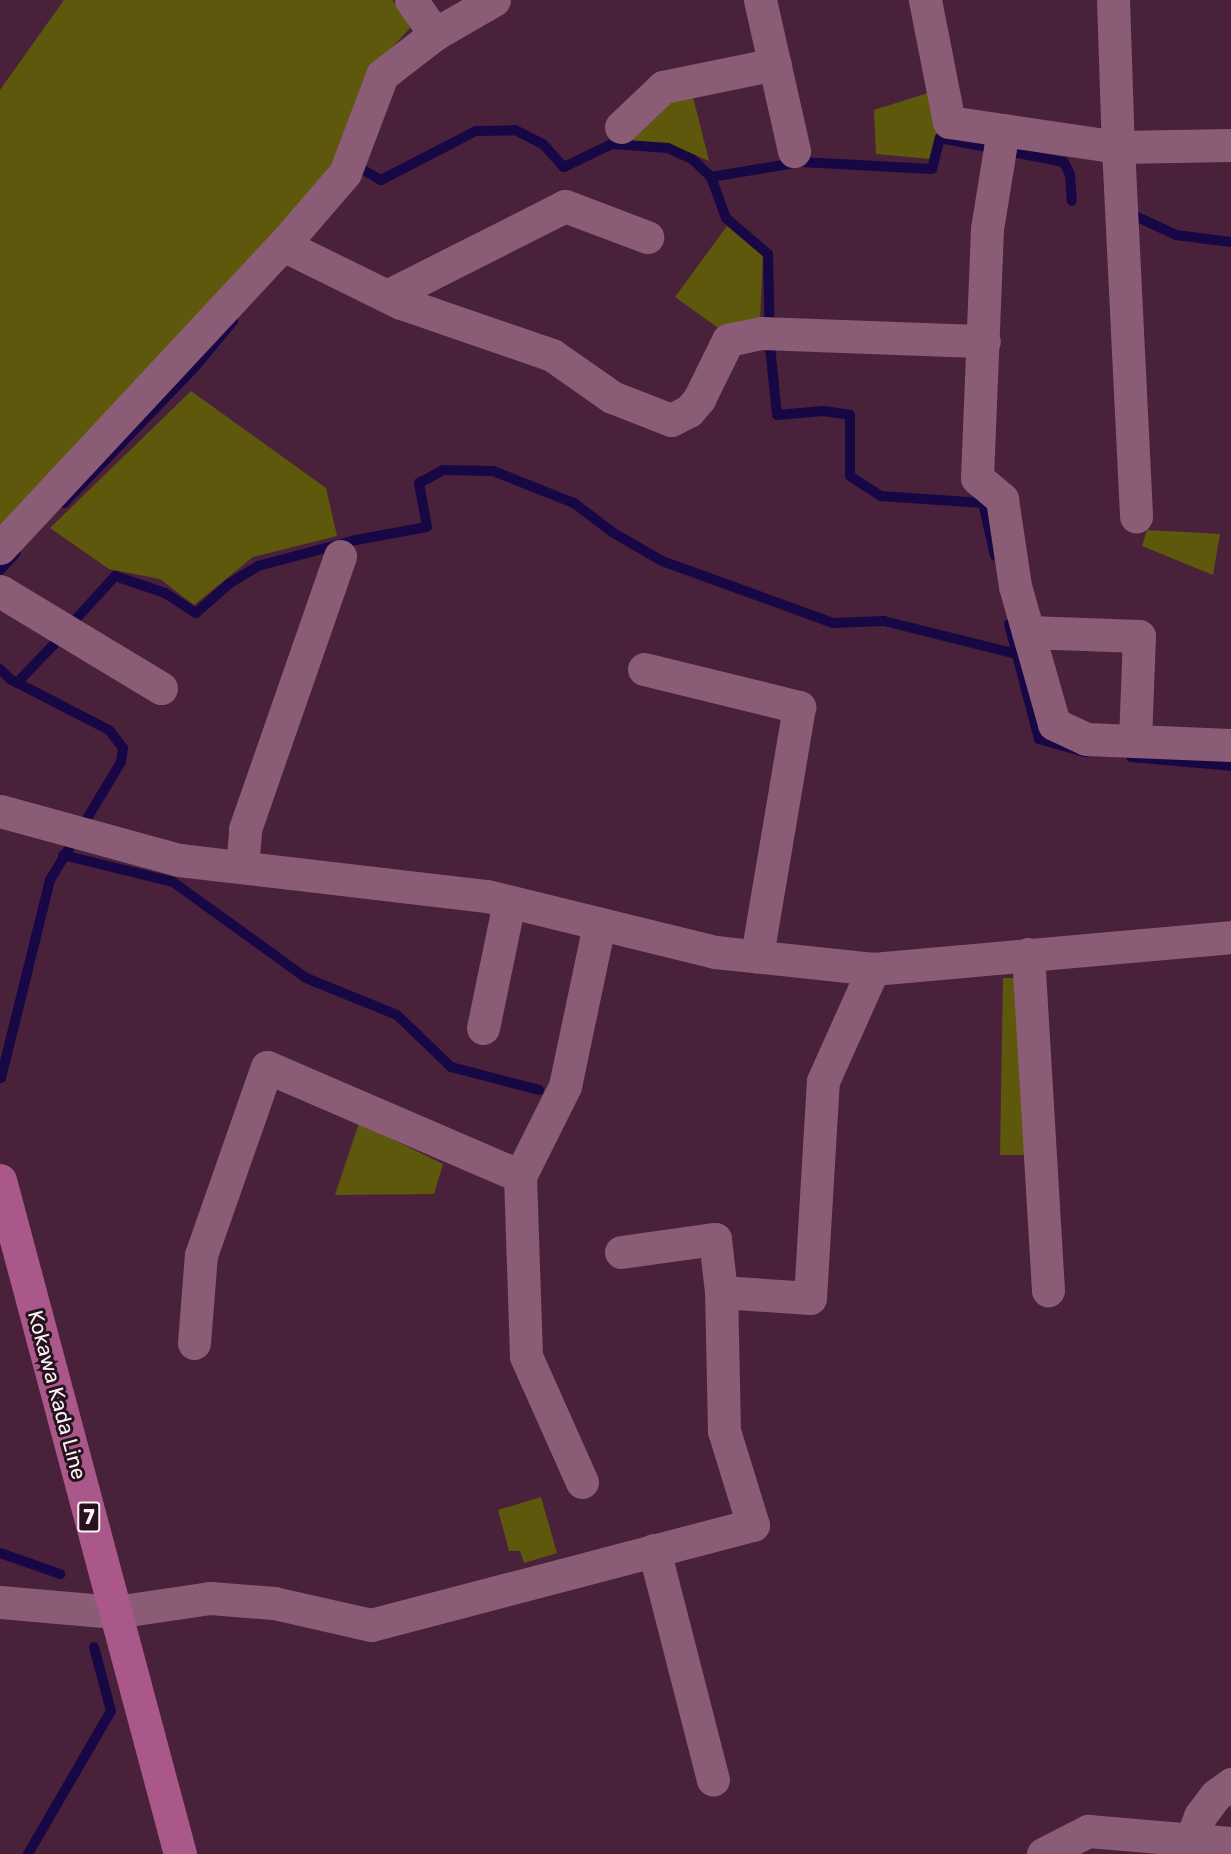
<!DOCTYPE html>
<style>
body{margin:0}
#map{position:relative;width:1231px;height:1854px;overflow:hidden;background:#4a213a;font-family:Rubik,sans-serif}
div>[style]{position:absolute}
.green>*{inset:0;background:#5e580c}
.stream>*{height:10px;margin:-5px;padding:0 5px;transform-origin:5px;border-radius:5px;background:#170745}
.street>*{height:33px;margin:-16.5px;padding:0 16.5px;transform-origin:16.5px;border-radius:16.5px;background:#8a5c76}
.primary>*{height:33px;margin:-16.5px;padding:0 16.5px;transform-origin:16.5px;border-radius:16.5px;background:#aa5789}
span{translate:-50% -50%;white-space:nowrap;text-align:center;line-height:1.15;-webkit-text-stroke:6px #25121d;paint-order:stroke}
.shield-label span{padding:2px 4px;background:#25121d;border:2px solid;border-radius:4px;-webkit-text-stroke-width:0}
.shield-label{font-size:20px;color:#fcf1f7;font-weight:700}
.street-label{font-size:21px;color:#fcf1f7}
</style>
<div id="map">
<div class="green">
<i style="clip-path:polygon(64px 0,392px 0,412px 26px,373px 68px,337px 165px,0 535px,0 90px)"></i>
<i style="clip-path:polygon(931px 92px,938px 128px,930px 159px,876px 154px,874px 110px)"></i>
<i style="clip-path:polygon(693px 97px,709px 161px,669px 144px,620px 140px,674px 101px)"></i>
<i style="clip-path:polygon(727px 226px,763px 256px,760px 321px,721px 330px,675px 297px)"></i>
<i style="clip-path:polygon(191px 391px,326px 488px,337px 536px,253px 557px,194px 605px,160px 579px,109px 569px,50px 528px)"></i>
<i style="clip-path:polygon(1147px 530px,1220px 534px,1213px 575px,1142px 546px)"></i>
<i style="clip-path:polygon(1003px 978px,1014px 978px,1026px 1155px,1000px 1155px)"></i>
<i style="clip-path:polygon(359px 1123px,443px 1164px,434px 1194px,335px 1195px)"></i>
<i style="clip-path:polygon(541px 1497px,557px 1553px,524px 1563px,520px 1551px,509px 1551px,498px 1510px)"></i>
</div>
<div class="stream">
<i style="left:360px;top:168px;width:24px;rotate:30deg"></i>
<i style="left:381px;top:180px;width:107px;rotate:-27.3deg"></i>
<i style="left:476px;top:131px;width:39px;rotate:-1deg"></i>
<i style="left:515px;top:130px;width:31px;rotate:27deg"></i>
<i style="left:543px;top:144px;width:31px;rotate:48deg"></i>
<i style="left:564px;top:167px;width:53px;rotate:-25.6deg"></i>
<i style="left:612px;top:144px;width:56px;rotate:4.1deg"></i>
<i style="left:668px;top:148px;width:26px;rotate:25deg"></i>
<i style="left:692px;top:159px;width:26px;rotate:43deg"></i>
<i style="left:711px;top:177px;width:44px;rotate:69.9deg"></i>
<i style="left:726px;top:218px;width:55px;rotate:40.6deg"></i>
<i style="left:768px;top:254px;width:92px;rotate:88.8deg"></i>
<i style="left:770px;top:346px;width:69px;rotate:84.2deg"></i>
<i style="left:777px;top:415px;width:46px;rotate:-5deg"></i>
<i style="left:823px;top:411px;width:27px;rotate:8deg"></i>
<i style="left:850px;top:415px;width:61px;rotate:90deg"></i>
<i style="left:850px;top:476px;width:37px;rotate:33deg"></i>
<i style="left:881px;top:496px;width:102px;rotate:3.9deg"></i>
<i style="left:983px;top:503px;width:54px;rotate:77.2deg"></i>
<i style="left:711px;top:177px;width:91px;rotate:-9.5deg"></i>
<i style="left:801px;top:162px;width:131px;rotate:3.1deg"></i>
<i style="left:932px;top:169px;width:32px;rotate:-76deg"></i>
<i style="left:940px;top:138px;width:126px;rotate:11deg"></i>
<i style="left:1064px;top:162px;width:14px;rotate:65deg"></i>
<i style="left:1070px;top:175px;width:26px;rotate:86deg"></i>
<i style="left:1131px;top:214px;width:50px;rotate:25deg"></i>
<i style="left:1176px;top:235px;width:55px;rotate:7.3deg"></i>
<i style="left:64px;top:503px;width:187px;rotate:-46.1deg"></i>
<i style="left:194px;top:368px;width:61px;rotate:-50.3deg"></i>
<i style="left:0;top:570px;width:23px;rotate:-47deg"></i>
<i style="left:76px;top:619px;width:58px;rotate:-47.8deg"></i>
<i style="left:115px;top:576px;width:53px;rotate:18.8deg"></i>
<i style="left:165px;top:593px;width:37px;rotate:33deg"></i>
<i style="left:196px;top:613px;width:45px;rotate:-41.4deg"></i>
<i style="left:230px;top:583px;width:33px;rotate:-31deg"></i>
<i style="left:258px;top:566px;width:101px;rotate:-14.9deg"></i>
<i style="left:356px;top:540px;width:72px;rotate:-10.4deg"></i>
<i style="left:427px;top:527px;width:45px;rotate:-100.3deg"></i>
<i style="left:419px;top:483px;width:27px;rotate:-28deg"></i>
<i style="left:443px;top:470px;width:50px;rotate:1.1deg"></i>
<i style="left:493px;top:471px;width:87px;rotate:21.6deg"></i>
<i style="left:574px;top:503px;width:48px;rotate:37.3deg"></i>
<i style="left:612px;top:532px;width:58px;rotate:30.1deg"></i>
<i style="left:662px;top:561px;width:182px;rotate:19.9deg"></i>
<i style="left:833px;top:623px;width:51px;rotate:-2.2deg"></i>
<i style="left:884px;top:621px;width:136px;rotate:14deg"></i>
<i style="left:1009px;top:624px;width:119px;rotate:75.4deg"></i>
<i style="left:1039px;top:739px;width:48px;rotate:15.8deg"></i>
<i style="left:0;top:669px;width:14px;rotate:45deg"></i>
<i style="left:10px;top:679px;width:111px;rotate:27.3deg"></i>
<i style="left:109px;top:730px;width:23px;rotate:52deg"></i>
<i style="left:123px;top:748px;width:14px;rotate:98deg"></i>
<i style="left:121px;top:762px;width:138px;rotate:121deg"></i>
<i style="left:50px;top:880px;width:204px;rotate:103.9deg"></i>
<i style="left:17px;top:683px;width:59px;rotate:-46.4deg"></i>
<i style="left:1131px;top:757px;width:100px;rotate:5.1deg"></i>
<i style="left:63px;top:855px;width:113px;rotate:13.8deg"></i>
<i style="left:173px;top:882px;width:164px;rotate:35.8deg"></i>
<i style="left:306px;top:978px;width:98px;rotate:22.1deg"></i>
<i style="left:397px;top:1015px;width:75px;rotate:43.9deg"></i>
<i style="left:451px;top:1067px;width:91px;rotate:14.6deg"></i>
<i style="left:0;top:1553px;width:64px;rotate:19.3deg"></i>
<i style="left:28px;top:1854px;width:165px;rotate:-59.9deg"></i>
<i style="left:111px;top:1711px;width:66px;rotate:-104.9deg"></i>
</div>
<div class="street">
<i style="left:411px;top:0;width:42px;rotate:54.8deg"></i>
<i style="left:760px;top:0;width:155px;rotate:77.3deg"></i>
<i style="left:925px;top:0;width:124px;rotate:78.9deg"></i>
<i style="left:949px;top:122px;width:171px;rotate:8.4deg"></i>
<i style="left:1118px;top:147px;width:370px;rotate:87.2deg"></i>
<i style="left:1113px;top:0;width:147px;rotate:88.1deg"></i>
<i style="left:1118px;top:147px;width:113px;rotate:-1deg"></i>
<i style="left:621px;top:127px;width:58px;rotate:-43.6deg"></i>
<i style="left:663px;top:87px;width:114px;rotate:-11.6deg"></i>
<i style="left:1003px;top:130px;width:100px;rotate:99.2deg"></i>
<i style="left:987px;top:229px;width:249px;rotate:92.3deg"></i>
<i style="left:977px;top:478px;width:33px;rotate:40deg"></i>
<i style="left:1002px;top:499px;width:88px;rotate:81.5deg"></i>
<i style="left:1015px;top:586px;width:143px;rotate:74.2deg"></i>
<i style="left:1054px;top:724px;width:35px;rotate:25deg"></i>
<i style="left:1086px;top:739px;width:145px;rotate:2.4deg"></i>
<i style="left:283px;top:245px;width:131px;rotate:26.2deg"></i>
<i style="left:401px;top:303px;width:160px;rotate:19deg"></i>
<i style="left:552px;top:355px;width:73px;rotate:35deg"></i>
<i style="left:612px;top:397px;width:63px;rotate:21.3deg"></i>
<i style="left:671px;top:420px;width:20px;rotate:-27deg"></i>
<i style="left:689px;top:411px;width:16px;rotate:-50deg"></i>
<i style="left:699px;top:399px;width:66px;rotate:-63.8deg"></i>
<i style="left:728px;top:340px;width:34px;rotate:-12deg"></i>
<i style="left:761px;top:333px;width:223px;rotate:2.1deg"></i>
<i style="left:387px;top:296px;width:199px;rotate:-26.8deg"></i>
<i style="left:565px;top:206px;width:88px;rotate:20.7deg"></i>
<i style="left:0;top:548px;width:415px;rotate:-47deg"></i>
<i style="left:283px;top:245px;width:95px;rotate:-49.3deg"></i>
<i style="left:345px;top:173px;width:105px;rotate:-69.3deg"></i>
<i style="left:382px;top:75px;width:67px;rotate:-37.7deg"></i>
<i style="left:435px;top:34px;width:68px;rotate:-30deg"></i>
<i style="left:0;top:591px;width:188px;rotate:31.1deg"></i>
<i style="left:1028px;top:632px;width:111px;rotate:2.1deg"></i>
<i style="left:1139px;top:636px;width:105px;rotate:92.2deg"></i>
<i style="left:644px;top:669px;width:160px;rotate:13.8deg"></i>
<i style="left:799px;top:707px;width:253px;rotate:99.6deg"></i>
<i style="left:0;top:811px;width:186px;rotate:15.3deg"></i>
<i style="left:179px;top:860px;width:310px;rotate:6.7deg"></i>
<i style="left:487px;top:896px;width:235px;rotate:13.8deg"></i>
<i style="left:715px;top:952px;width:159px;rotate:6.1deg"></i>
<i style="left:873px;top:969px;width:359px;rotate:-5.1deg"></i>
<i style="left:242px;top:867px;width:38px;rotate:-85deg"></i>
<i style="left:245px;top:829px;width:289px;rotate:-70.8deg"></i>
<i style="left:1028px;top:954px;width:337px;rotate:86.6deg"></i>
<i style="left:483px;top:1028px;width:129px;rotate:-78.3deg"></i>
<i style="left:621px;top:1252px;width:95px;rotate:-7.9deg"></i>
<i style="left:715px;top:1239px;width:53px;rotate:83.5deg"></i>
<i style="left:194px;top:1343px;width:88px;rotate:-85.5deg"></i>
<i style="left:201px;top:1255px;width:199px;rotate:-70.7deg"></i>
<i style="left:267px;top:1067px;width:275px;rotate:23.3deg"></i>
<i style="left:582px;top:1482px;width:138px;rotate:-114deg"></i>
<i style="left:526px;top:1356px;width:180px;rotate:-91.9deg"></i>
<i style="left:520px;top:1176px;width:101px;rotate:-63.4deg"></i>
<i style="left:565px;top:1086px;width:166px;rotate:-78.1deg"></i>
<i style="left:654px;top:1550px;width:237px;rotate:75.6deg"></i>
<i style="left:0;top:1602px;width:115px;rotate:5deg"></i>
<i style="left:115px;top:1612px;width:96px;rotate:-8.4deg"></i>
<i style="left:210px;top:1598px;width:64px;rotate:4.5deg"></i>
<i style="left:274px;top:1603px;width:99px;rotate:12.8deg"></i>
<i style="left:371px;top:1625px;width:395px;rotate:-14.7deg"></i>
<i style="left:753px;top:1525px;width:98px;rotate:-107.1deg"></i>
<i style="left:724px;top:1431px;width:139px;rotate:-91.2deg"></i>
<i style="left:721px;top:1292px;width:89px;rotate:3.9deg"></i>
<i style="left:810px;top:1298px;width:217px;rotate:-86.6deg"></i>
<i style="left:823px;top:1081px;width:123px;rotate:-65.9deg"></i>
<i style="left:1191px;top:1840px;width:26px;rotate:-69deg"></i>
<i style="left:1200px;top:1816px;width:26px;rotate:-53deg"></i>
<i style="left:1216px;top:1795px;width:19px;rotate:-36deg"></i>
<i style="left:1043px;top:1854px;width:51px;rotate:-27.1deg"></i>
<i style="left:1088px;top:1831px;width:144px;rotate:4.8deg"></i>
</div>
<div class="primary">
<i style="left:0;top:1180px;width:698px;rotate:75.05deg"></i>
</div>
<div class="shield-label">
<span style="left:89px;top:1517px">7</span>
</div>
<div class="street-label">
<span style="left:57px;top:1395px;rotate:75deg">Kokawa Kada Line</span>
</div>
</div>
